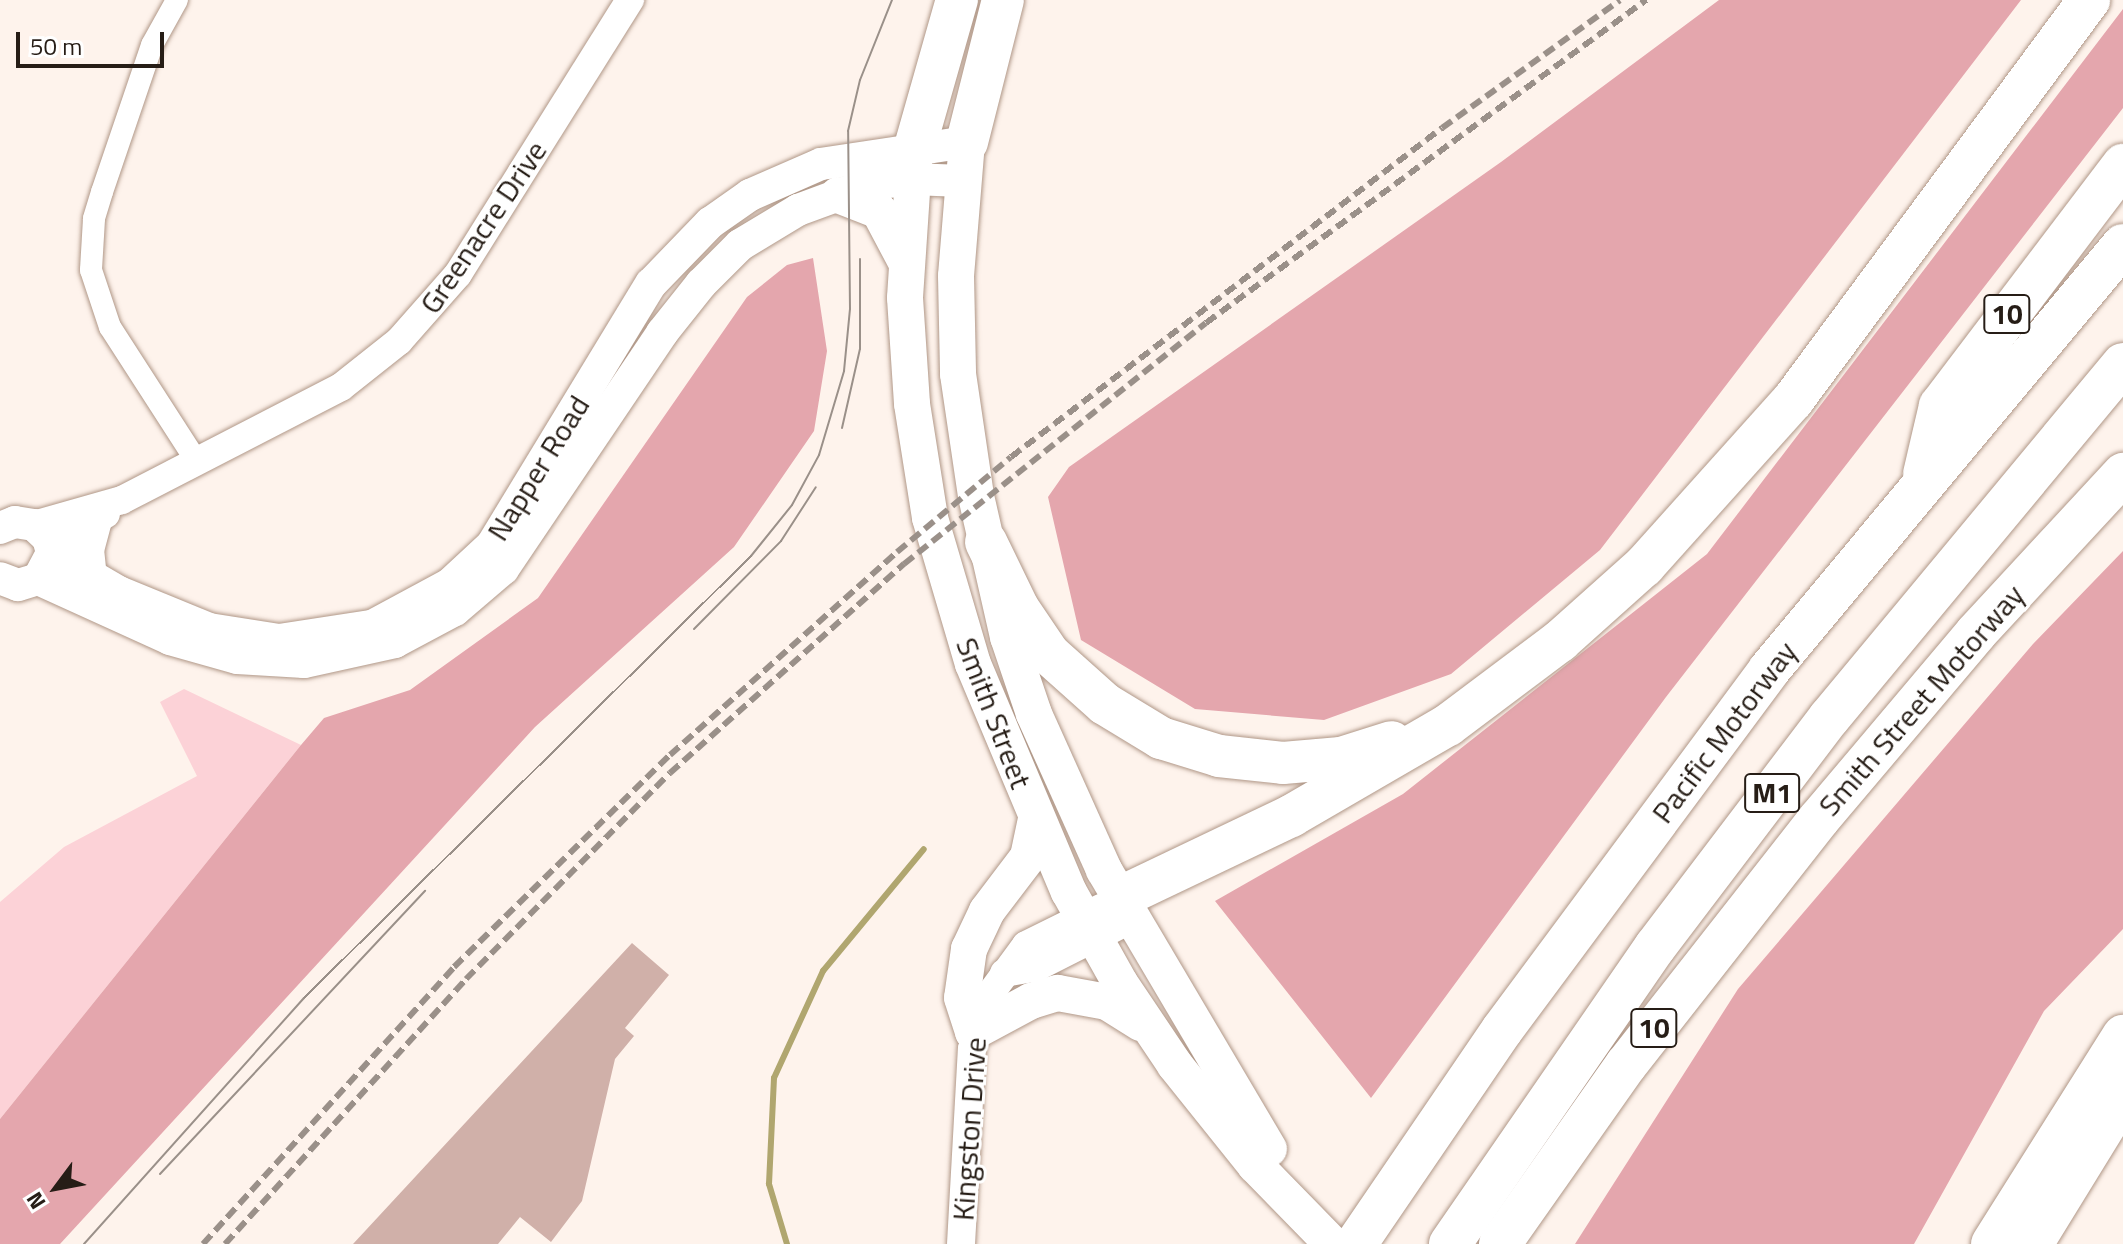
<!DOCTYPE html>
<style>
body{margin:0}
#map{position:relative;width:2123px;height:1244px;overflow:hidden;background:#fef3ec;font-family:"Titillium Web",sans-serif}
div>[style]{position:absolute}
.green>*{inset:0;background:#fcd2d7}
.forest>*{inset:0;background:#e4a6ad}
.stream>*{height:6px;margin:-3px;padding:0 3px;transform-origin:3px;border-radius:3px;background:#b0a66f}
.building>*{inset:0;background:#d0b0a9}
.roads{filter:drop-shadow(0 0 2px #b09787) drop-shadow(0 0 2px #b09787)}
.minor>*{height:22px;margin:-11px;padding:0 11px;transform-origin:11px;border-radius:11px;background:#fff}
.tertiary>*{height:28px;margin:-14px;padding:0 14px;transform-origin:14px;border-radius:14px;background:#fff}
.secondary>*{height:32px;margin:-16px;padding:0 16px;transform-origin:16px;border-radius:16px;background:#fff}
.primary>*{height:36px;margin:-18px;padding:0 18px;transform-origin:18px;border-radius:18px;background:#fff}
.motorway>*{height:42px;margin:-21px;padding:0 21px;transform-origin:21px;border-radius:21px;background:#fff}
.tram>*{height:2px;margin:-1px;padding:0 1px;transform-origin:1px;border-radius:1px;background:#9a9089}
.rail>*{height:6px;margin-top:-3px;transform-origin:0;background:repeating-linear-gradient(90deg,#9a9089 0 12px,transparent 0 18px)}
span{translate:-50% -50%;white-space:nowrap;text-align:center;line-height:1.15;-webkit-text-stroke:6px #fff;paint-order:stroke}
.shield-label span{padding:2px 6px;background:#fff;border:2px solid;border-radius:6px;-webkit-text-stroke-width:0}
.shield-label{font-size:28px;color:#261d16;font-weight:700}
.street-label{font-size:30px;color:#261d16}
.north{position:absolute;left:16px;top:1148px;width:80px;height:80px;-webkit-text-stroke:6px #fff;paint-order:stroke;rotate:238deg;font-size:22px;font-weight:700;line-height:32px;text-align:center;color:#261d16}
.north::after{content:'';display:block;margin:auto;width:28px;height:36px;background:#261d16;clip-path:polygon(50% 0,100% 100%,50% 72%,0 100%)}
.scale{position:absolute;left:16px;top:32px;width:148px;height:36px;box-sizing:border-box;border:4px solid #261d16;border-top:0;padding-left:10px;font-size:24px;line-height:28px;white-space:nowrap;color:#261d16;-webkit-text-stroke:6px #fff;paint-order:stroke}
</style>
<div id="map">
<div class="green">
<i style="clip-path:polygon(184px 689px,301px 745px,0 1119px,0 902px,64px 847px,197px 776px,160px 702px)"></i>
</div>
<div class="forest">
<i style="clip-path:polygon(1719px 0,2021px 0,1600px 550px,1451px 674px,1324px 720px,1195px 709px,1081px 640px,1048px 497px,1069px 467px,1501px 162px)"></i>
<i style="clip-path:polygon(2123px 9px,2123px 108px,1666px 697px,1371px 1098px,1215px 901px,1403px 794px,1707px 554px)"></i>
<i style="clip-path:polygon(813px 258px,827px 351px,814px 431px,734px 547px,535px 727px,60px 1244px,0 1244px,0 1119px,301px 745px,324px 718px,410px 690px,538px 598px,747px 297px,787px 265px)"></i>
<i style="clip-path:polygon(2123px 551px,2123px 929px,2044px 1011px,1914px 1244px,1575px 1244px,1738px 989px,2033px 644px)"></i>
</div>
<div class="stream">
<i style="left:787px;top:1244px;width:63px;rotate:-106.7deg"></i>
<i style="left:769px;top:1184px;width:106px;rotate:-87.3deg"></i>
<i style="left:774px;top:1078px;width:118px;rotate:-65.4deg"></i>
<i style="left:823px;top:971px;width:158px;rotate:-50.4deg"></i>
</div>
<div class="building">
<i style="clip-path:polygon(632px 943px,669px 975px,625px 1028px,634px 1036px,615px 1059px,582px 1201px,551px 1242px,520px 1217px,498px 1244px,353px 1244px)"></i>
</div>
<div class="roads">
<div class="minor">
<i style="left:177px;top:0;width:51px;rotate:119.1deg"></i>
<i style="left:152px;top:45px;width:155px;rotate:108.8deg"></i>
<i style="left:102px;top:192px;width:28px;rotate:107deg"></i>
<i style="left:94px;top:219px;width:51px;rotate:93.4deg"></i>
<i style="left:91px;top:270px;width:60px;rotate:71.6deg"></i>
<i style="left:110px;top:327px;width:161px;rotate:57.2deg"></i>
</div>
<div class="tertiary">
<i style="left:34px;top:525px;width:91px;rotate:-15.9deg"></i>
<i style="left:122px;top:500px;width:246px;rotate:-27.3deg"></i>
<i style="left:341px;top:387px;width:74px;rotate:-38.4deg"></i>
<i style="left:399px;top:341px;width:89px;rotate:-48.6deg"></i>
<i style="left:458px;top:274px;width:324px;rotate:-57.9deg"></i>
<i style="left:51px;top:547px;width:64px;rotate:-31deg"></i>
<i style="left:1004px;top:973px;width:34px;rotate:-10deg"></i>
<i style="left:1037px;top:967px;width:104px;rotate:-26.8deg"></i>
<i style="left:961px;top:1244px;width:195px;rotate:-86.8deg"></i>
<i style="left:972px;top:1049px;width:45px;rotate:-77.2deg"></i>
<i style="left:982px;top:1005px;width:74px;rotate:-53.7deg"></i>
<i style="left:1026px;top:945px;width:84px;rotate:-26.3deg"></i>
</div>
<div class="secondary">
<i style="left:0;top:528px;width:16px;rotate:-22deg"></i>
<i style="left:15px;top:522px;width:19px;rotate:9deg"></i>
<i style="left:34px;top:525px;width:19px;rotate:43deg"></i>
<i style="left:48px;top:538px;width:16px;rotate:75deg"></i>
<i style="left:52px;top:553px;width:30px;rotate:118deg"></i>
<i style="left:38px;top:579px;width:21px;rotate:163deg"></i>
<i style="left:18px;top:585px;width:19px;rotate:-159deg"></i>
<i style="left:52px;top:553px;width:78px;rotate:30.2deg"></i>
<i style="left:119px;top:592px;width:97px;rotate:22.3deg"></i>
<i style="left:209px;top:629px;width:71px;rotate:8.9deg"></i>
<i style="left:279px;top:640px;width:94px;rotate:-8.6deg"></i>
<i style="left:372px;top:626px;width:89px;rotate:-28.3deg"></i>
<i style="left:450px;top:584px;width:57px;rotate:-42.9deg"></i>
<i style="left:492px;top:545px;width:306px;rotate:-58.7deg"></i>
<i style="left:651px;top:284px;width:85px;rotate:-46deg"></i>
<i style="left:710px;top:223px;width:49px;rotate:-35deg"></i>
<i style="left:750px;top:195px;width:77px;rotate:-23.6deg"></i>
<i style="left:821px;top:164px;width:148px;rotate:-8.6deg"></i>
<i style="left:91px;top:578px;width:28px;rotate:-96deg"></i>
<i style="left:88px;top:550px;width:30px;rotate:-75deg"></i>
<i style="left:38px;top:579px;width:145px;rotate:24.4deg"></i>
<i style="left:170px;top:639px;width:70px;rotate:15.8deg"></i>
<i style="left:237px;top:658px;width:67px;rotate:3.4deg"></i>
<i style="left:304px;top:662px;width:93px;rotate:-12.4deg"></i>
<i style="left:395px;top:642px;width:68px;rotate:-28.1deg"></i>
<i style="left:455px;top:610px;width:63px;rotate:-40.5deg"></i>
<i style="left:503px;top:569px;width:285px;rotate:-56deg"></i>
<i style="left:662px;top:333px;width:63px;rotate:-51.5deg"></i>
<i style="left:701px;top:284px;width:55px;rotate:-45deg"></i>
<i style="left:740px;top:245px;width:68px;rotate:-31.1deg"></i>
<i style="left:798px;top:210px;width:72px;rotate:-20.2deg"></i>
<i style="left:866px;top:185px;width:46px;rotate:-7.4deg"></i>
<i style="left:912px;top:179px;width:50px;rotate:2.3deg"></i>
</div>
<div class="primary">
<i style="left:967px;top:142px;width:134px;rotate:94.7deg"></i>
<i style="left:956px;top:276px;width:98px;rotate:88.8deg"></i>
<i style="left:958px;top:374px;width:123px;rotate:81.6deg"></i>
<i style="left:976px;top:496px;width:145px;rotate:77.2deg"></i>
<i style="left:1008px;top:637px;width:81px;rotate:71.3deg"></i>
<i style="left:1034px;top:714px;width:171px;rotate:65.8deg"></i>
<i style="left:1104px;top:870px;width:324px;rotate:59.4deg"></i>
<i style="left:915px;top:147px;width:151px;rotate:93.8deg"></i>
<i style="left:905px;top:298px;width:106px;rotate:86.2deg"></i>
<i style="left:912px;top:404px;width:115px;rotate:81deg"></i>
<i style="left:930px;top:518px;width:152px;rotate:73.6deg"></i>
<i style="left:973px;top:664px;width:247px;rotate:67.2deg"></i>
<i style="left:1069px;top:892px;width:104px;rotate:60.7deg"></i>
<i style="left:1120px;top:983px;width:99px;rotate:56.1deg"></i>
<i style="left:1175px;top:1065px;width:128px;rotate:51.3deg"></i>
<i style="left:1255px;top:1165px;width:110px;rotate:45.7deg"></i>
<i style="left:838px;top:195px;width:44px;rotate:21.3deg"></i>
<i style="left:879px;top:211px;width:58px;rotate:62.1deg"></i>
<i style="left:1036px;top:819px;width:39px;rotate:102deg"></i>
<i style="left:1028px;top:857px;width:68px;rotate:127.2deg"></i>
<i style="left:987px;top:911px;width:42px;rotate:115.3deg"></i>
<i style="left:969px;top:949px;width:49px;rotate:98.1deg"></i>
<i style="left:962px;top:998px;width:36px;rotate:72deg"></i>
<i style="left:973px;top:1032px;width:66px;rotate:-28.1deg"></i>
<i style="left:1031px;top:1001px;width:28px;rotate:-17deg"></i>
<i style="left:1058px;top:993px;width:50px;rotate:10.4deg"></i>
<i style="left:1107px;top:1002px;width:40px;rotate:32deg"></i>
</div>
<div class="motorway">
<i style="left:967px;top:142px;width:146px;rotate:-75.8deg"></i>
<i style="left:915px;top:147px;width:153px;rotate:-74.1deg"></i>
<i style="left:1924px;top:474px;width:70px;rotate:-76.8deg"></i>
<i style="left:1940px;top:406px;width:303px;rotate:-52.8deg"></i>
<i style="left:986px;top:542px;width:73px;rotate:64.1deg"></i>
<i style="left:1018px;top:608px;width:55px;rotate:56deg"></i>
<i style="left:1049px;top:654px;width:75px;rotate:41.8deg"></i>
<i style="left:1105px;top:704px;width:66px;rotate:31.3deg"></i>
<i style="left:1161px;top:738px;width:61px;rotate:17.2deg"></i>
<i style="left:1219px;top:756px;width:64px;rotate:6.2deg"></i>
<i style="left:1283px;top:763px;width:58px;rotate:-4.9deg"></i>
<i style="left:1341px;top:758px;width:53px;rotate:-17.4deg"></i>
<i style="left:1119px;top:898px;width:191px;rotate:-25.5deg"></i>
<i style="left:1291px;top:816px;width:181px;rotate:-30.1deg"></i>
<i style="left:1448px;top:725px;width:140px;rotate:-36.9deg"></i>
<i style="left:1560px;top:641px;width:113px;rotate:-41.8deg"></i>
<i style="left:1644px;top:566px;width:223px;rotate:-48.1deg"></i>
<i style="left:1793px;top:400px;width:498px;rotate:-53.5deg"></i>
<i style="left:1356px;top:1244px;width:259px;rotate:-55.7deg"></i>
<i style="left:1502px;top:1030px;width:448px;rotate:-53.4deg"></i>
<i style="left:1769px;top:670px;width:553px;rotate:-50.21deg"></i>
<i style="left:1450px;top:1244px;width:361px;rotate:-55.4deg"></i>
<i style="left:1655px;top:947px;width:288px;rotate:-52.8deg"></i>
<i style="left:1829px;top:718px;width:460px;rotate:-50.3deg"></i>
<i style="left:1500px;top:1244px;width:219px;rotate:-54.9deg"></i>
<i style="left:1626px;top:1065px;width:313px;rotate:-51.9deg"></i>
<i style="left:1819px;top:819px;width:243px;rotate:-49.8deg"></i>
<i style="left:1976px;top:633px;width:217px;rotate:-47.2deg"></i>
<i style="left:1992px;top:1244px;width:246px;rotate:-57.8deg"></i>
<i style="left:2032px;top:1244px;width:174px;rotate:-58.4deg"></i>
</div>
</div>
<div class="tram">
<i style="left:842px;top:428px;width:81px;rotate:-77.2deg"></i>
<i style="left:860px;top:349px;width:90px;rotate:-90deg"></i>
<i style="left:694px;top:629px;width:124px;rotate:-45.3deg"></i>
<i style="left:781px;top:541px;width:64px;rotate:-57.1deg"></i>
<i style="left:160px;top:1174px;width:388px;rotate:-46.9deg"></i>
<i style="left:84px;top:1244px;width:330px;rotate:-48.2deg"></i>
<i style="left:304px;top:998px;width:629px;rotate:-44.68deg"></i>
<i style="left:751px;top:556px;width:65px;rotate:-51.2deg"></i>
<i style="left:792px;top:505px;width:57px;rotate:-61.6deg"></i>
<i style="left:819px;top:455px;width:88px;rotate:-73.4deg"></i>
<i style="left:844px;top:371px;width:62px;rotate:-84.5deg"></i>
<i style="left:850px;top:309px;width:178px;rotate:-90.6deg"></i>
<i style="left:848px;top:131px;width:52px;rotate:-76.8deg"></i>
<i style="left:860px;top:80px;width:86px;rotate:-68.2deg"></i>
</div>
<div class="rail">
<i style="left:203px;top:1244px;width:374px;rotate:-47.8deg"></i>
<i style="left:454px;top:967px;width:303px;rotate:-44.5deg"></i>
<i style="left:670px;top:755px;width:305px;rotate:-41.8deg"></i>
<i style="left:897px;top:552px;width:148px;rotate:-39.8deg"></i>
<i style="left:1011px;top:457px;width:542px;rotate:-37.36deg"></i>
<i style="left:1442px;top:128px;width:219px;rotate:-35.7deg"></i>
<i style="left:225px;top:1244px;width:358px;rotate:-47.7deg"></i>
<i style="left:466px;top:979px;width:290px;rotate:-45.3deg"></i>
<i style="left:670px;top:773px;width:314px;rotate:-41.8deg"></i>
<i style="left:904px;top:564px;width:386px;rotate:-38.6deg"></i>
<i style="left:1206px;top:323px;width:546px;rotate:-36.28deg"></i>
</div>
<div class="shield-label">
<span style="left:2007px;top:314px">10</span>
<span style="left:1772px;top:793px">M1</span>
<span style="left:1654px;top:1028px">10</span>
</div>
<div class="street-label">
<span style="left:483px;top:227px;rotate:-56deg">Greenacre Drive</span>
<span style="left:538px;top:468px;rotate:-58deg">Napper Road</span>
<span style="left:1921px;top:700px;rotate:-49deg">Smith Street Motorway</span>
<span style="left:994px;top:713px;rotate:69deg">Smith Street</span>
<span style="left:1724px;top:732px;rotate:-53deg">Pacific Motorway</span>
<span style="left:969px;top:1129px;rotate:-86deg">Kingston Drive</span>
</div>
<div class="north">N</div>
<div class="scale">50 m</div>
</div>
